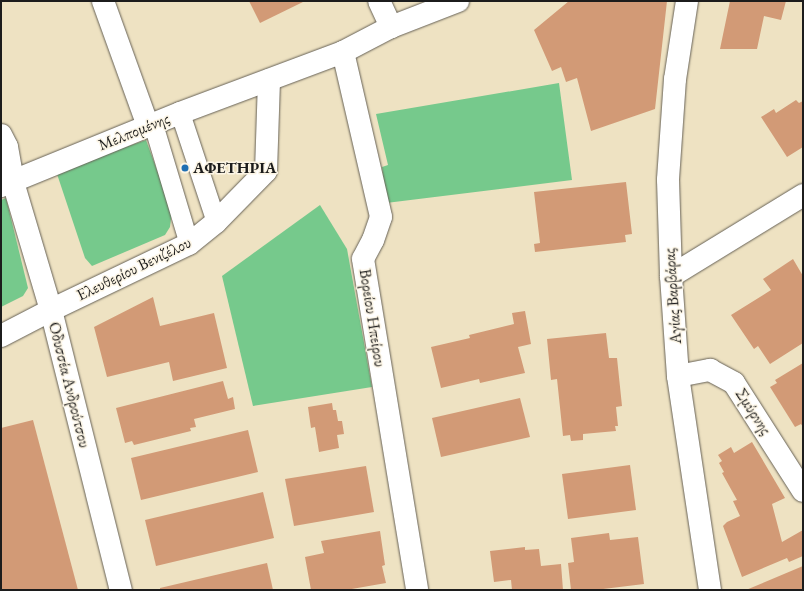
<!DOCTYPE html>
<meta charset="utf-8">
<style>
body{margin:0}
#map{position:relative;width:804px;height:591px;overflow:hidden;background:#eee2c2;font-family:"EB Garamond",serif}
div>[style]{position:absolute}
.green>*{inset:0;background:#76c98c}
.building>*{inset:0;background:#d29a76}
.roads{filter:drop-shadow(0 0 1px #666156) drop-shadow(0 0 1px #666156)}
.lane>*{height:19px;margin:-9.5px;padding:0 9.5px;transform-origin:9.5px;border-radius:9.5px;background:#fff}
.street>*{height:22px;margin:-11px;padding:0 11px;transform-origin:11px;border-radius:11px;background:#fff}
.dots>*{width:11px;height:11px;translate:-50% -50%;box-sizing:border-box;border:2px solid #fcf5e5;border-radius:50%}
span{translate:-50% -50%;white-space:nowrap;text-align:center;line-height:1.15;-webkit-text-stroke:3px #fcf5e5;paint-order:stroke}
.street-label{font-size:16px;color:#1c1c1c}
.poi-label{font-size:16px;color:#1c1c1c;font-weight:700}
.left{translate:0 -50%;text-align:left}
.frame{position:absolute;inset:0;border:2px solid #1c1c1c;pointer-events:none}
</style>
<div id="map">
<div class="green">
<i style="clip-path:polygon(559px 83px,572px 180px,386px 203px,382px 167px,388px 165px,376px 114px)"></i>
<i style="clip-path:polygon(146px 140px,172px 211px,170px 227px,165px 235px,92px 266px,85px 258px,56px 171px)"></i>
<i style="clip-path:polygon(6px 198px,28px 288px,23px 296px,1px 307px,1px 200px)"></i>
<i style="clip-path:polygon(320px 205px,347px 249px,372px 387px,253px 406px,222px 276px)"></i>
</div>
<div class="building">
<i style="clip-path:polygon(249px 1px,305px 1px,260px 23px)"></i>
<i style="clip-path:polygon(569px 1px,667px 1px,655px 109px,591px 131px,577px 78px,566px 82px,561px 67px,552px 71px,534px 30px)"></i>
<i style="clip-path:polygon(730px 1px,786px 1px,781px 20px,764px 16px,757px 49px,720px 49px)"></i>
<i style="clip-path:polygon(796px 100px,799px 103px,803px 101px,803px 147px,787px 157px,761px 117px,774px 109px,776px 113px)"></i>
<i style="clip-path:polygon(626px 182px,632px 234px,625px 235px,626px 242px,535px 252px,534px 244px,540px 243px,534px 192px)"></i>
<i style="clip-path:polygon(793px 259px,803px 276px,803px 343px,770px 364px,758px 346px,754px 349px,731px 315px,771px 290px,763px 279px)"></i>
<i style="clip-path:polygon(153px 297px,160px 326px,214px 313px,227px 368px,173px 381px,169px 362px,107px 377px,94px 327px)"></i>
<i style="clip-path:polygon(525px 311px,531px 344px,518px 347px,525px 373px,480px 383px,479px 379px,441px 388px,431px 347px,470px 338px,469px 335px,514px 324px,512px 313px)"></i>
<i style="clip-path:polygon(606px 333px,609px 358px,617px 358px,622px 406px,616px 407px,618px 426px,615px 426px,616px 431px,583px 434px,583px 440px,571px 441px,570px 435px,563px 436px,557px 379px,551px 380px,547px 339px)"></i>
<i style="clip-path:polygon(803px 363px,803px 427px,801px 424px,795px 427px,770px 387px,777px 383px,775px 380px)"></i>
<i style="clip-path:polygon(223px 381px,228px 399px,233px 397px,235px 409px,194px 419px,196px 427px,190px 428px,191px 431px,134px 445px,132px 441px,125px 443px,116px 408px)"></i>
<i style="clip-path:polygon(520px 398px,530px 437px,441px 457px,432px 418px)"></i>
<i style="clip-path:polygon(332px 403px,333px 410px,336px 410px,338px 421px,342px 421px,344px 434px,337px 435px,339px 448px,319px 452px,315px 427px,311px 428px,308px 407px)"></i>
<i style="clip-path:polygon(33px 420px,78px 590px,1px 590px,1px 428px)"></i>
<i style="clip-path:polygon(248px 430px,258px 472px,141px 500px,131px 458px)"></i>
<i style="clip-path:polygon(752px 442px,785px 498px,772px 504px,782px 542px,803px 530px,803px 556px,789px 562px,787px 558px,742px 577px,723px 526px,727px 522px,740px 516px,733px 501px,737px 500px,722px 473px,724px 472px,719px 463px,722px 461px,718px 455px,731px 447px,734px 453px)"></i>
<i style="clip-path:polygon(630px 465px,636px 510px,568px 519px,562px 474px)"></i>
<i style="clip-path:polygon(366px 466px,374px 512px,294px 526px,285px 479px)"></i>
<i style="clip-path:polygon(263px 492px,274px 538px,156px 566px,145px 520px)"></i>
<i style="clip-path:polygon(380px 531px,385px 565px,382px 566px,386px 583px,346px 590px,311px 590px,305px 557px,324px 553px,321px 541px)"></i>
<i style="clip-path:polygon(609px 533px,610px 540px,638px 537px,644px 584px,595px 590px,571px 590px,568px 563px,574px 562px,571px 538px)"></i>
<i style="clip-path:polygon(525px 547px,525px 550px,539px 549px,541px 566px,561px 564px,563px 590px,512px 590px,511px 580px,494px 582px,490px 551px)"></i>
<i style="clip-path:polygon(267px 563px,273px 590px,160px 590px,160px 588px)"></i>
<i style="clip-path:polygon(803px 566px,803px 590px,746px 590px)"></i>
</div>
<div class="roads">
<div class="lane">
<i style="left:180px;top:113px;width:115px;rotate:71.7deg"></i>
<i style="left:153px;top:124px;width:125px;rotate:73.3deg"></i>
</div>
<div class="street">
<i style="left:103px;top:1px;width:133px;rotate:70.2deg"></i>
<i style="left:379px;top:1px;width:29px;rotate:65deg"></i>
<i style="left:687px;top:1px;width:79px;rotate:98.7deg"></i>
<i style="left:675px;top:79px;width:101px;rotate:94deg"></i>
<i style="left:668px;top:180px;width:96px;rotate:88.2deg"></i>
<i style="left:671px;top:276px;width:100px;rotate:86deg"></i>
<i style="left:678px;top:376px;width:216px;rotate:81.5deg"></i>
<i style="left:343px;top:52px;width:169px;rotate:77deg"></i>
<i style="left:381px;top:217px;width:24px;rotate:109deg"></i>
<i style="left:373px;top:240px;width:21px;rotate:118deg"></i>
<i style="left:363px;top:259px;width:335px;rotate:80.7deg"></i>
<i style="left:1px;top:135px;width:13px;rotate:63deg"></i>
<i style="left:7px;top:147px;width:36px;rotate:80deg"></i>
<i style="left:13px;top:182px;width:134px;rotate:73.5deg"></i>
<i style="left:51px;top:310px;width:289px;rotate:76deg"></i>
<i style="left:1px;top:186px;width:193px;rotate:-22.2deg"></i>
<i style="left:180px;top:113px;width:174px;rotate:-20.5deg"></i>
<i style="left:343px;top:52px;width:54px;rotate:-27.5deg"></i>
<i style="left:391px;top:27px;width:72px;rotate:-21.2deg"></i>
<i style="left:671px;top:276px;width:155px;rotate:-31.5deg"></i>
<i style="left:1px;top:336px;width:56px;rotate:-27.5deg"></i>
<i style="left:51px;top:310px;width:153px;rotate:-25.6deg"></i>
<i style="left:189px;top:244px;width:35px;rotate:-39deg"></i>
<i style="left:216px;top:222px;width:71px;rotate:-45.6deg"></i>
<i style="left:266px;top:171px;width:91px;rotate:-88.1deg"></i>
<i style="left:678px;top:376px;width:33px;rotate:-11deg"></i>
<i style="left:710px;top:370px;width:27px;rotate:28deg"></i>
<i style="left:734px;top:383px;width:128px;rotate:57.4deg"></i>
</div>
</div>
<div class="dots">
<i style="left:185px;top:168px;background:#1f6fb2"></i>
</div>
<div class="street-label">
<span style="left:134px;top:132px;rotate:-22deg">Μελπομένης</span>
<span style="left:134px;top:269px;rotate:-26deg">Ελευθερίου Βενιζέλου</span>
<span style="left:673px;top:296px;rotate:-94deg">Αγίας Βαρβάρας</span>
<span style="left:372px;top:318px;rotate:81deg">Βορείου Ηπείρου</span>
<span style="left:69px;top:385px;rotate:76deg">Οδυσσέα Ανδρούτσου</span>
<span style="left:753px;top:412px;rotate:57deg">Σμύρνης</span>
</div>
<div class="poi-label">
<span class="left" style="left:193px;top:168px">ΑΦΕΤΗΡΙΑ</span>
</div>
<div class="frame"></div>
</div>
